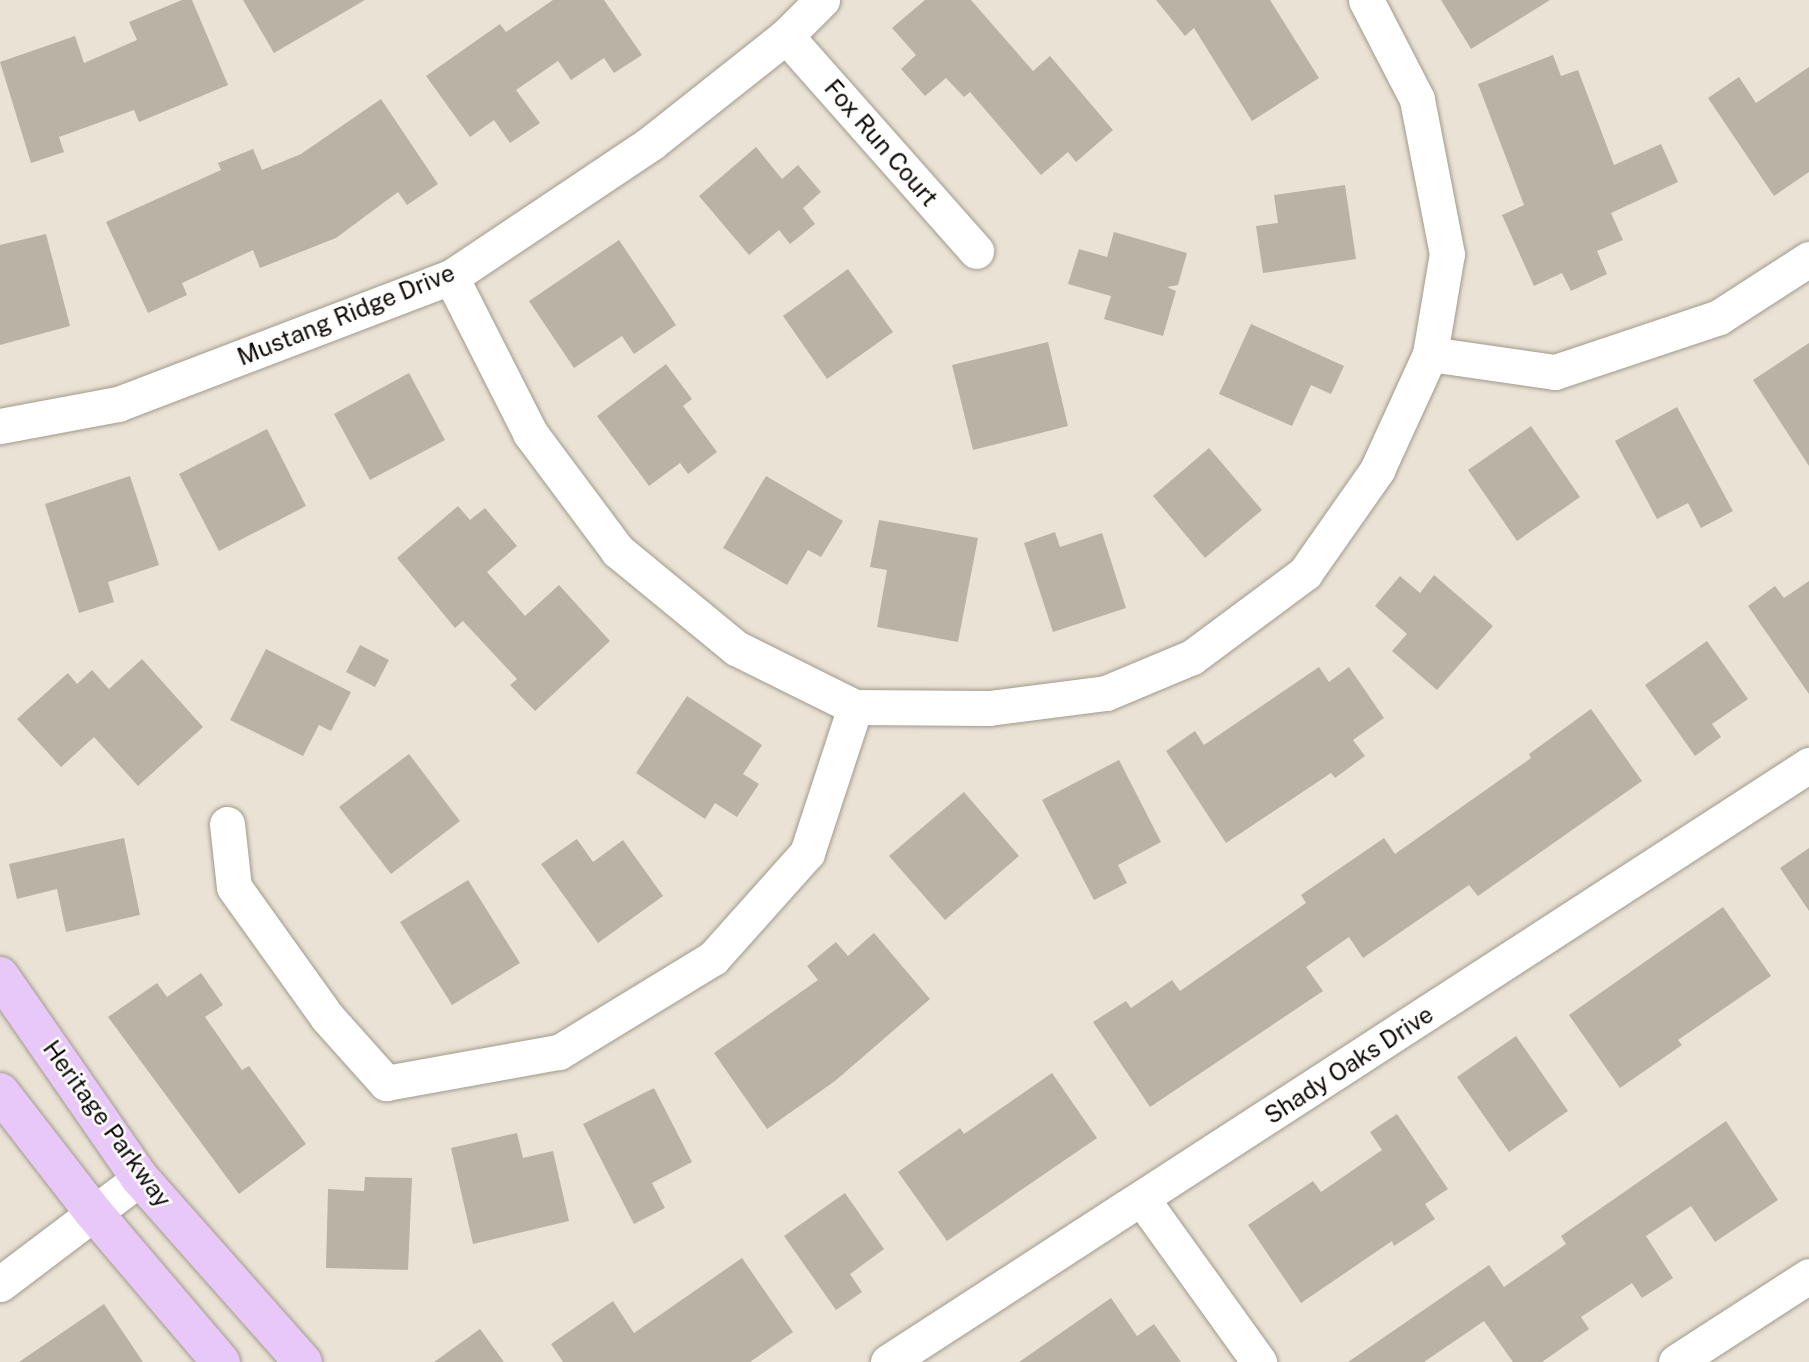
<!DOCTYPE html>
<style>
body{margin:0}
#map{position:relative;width:1809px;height:1362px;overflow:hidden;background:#eae3d5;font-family:"Public Sans",sans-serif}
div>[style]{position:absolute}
.building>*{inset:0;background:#b9b3a5}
.roads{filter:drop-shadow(0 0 2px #a09a8c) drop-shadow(0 0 2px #a09a8c)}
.minor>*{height:35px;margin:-17.5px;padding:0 17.5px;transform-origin:17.5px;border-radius:17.5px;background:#fff}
.major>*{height:38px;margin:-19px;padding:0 19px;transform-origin:19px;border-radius:19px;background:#e8c8f8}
span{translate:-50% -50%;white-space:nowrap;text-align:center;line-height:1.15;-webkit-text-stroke:5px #fff;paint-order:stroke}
.street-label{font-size:24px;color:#0e0b07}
</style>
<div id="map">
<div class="building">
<i style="clip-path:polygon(182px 0,192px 0,228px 85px,139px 122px,134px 110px,59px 137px,64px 152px,31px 163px,0 62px,75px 36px,84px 63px,137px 40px,129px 22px)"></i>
<i style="clip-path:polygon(243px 0,365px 0,274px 53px)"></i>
<i style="clip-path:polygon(553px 0,604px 0,642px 55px,614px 73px,604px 58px,571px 80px,558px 61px,516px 90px,540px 123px,510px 143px,494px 120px,470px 137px,426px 76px,500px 24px,506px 32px)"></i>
<i style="clip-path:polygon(925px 0,971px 0,1033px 71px,1050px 56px,1113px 130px,1076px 162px,1068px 152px,1041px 175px,970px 92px,964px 97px,946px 78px,925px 96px,901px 69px,916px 55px,892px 28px)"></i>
<i style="clip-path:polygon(1156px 0,1270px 0,1319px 78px,1252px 121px,1194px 28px,1185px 36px)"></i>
<i style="clip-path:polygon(1441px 0,1550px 0,1471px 49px)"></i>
<i style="clip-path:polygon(1553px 55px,1561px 76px,1578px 70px,1614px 165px,1661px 144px,1678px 182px,1611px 213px,1623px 240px,1597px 251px,1607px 274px,1571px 291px,1562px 273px,1534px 286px,1502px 215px,1524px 205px,1478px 84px)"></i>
<i style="clip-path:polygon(1809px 67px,1809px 172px,1774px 196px,1708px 98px,1739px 77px,1756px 103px)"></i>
<i style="clip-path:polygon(381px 99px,438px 184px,407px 205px,398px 192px,336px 238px,260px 268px,253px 250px,182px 283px,187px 295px,148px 313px,106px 222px,221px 170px,218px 163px,253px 149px,262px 170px,301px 154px)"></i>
<i style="clip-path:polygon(756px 147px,782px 179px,798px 165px,821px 192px,803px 208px,815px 224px,790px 244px,779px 230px,749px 255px,699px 196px)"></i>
<i style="clip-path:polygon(1345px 185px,1356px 259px,1263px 273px,1256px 226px,1278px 223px,1274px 195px)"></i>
<i style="clip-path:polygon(1114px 232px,1187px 253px,1178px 285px,1167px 287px,1176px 291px,1163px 336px,1104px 319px,1111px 296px,1068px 284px,1079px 249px,1107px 257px)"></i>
<i style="clip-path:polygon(46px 234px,70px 326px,0 345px,0 245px)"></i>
<i style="clip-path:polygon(619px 240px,676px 325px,634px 354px,622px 336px,574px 368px,529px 301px)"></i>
<i style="clip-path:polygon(848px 269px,893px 332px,827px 379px,783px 316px)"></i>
<i style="clip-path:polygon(1251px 324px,1344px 366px,1331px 394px,1311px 385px,1292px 426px,1219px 394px)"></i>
<i style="clip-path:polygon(1048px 342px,1068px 426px,973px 450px,952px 365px)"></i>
<i style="clip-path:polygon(1809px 343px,1809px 466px,1753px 380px)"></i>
<i style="clip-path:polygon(666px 364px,692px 399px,683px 406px,717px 452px,688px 474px,680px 463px,649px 486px,597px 416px)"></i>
<i style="clip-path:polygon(409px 373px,445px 440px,370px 480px,334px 414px)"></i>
<i style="clip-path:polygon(1677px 407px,1733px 511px,1701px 528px,1688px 503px,1657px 519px,1615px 441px)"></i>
<i style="clip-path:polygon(1531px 426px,1580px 497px,1517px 541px,1468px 470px)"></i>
<i style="clip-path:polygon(267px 429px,306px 506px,219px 551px,179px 474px)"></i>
<i style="clip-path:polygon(1209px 448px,1262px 510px,1205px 558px,1153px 496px)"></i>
<i style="clip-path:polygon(130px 476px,159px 565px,108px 582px,114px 602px,79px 613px,45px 504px)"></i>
<i style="clip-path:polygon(766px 476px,843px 521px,821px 557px,808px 550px,787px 585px,723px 548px)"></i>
<i style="clip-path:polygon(458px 506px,470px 520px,485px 508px,517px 546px,487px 572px,525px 616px,559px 585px,610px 641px,535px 711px,510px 685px,517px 679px,463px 621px,455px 628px,397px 558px)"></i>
<i style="clip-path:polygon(879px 520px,978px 538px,958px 642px,877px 627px,887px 570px,870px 567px)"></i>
<i style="clip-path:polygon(1055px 532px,1060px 547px,1102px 533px,1126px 608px,1053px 632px,1024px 543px)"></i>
<i style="clip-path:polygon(1434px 575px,1493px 626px,1437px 690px,1392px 651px,1407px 634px,1375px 606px,1400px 576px,1420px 593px)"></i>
<i style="clip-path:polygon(1809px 581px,1809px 694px,1748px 606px,1775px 586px,1784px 598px)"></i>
<i style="clip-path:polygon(1707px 641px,1748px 699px,1712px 724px,1721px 737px,1695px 756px,1645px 685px)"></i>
<i style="clip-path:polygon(360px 645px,389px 660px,375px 687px,346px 672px)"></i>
<i style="clip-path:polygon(266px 649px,351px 692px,331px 731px,319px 725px,303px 756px,230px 720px)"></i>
<i style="clip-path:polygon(142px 659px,203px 727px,138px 786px,94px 737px,61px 767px,17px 719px,68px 673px,77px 684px,92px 670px,109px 689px)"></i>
<i style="clip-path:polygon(1319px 667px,1329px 682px,1349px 667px,1384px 718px,1353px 740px,1365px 756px,1335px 778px,1331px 773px,1226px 843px,1166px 751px,1195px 731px,1204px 745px)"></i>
<i style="clip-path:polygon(687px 696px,762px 745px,743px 774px,759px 784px,737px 817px,715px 803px,705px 819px,636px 773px)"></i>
<i style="clip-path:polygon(1591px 709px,1642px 781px,1478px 896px,1469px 885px,1363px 958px,1349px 937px,1306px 967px,1323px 991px,1150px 1107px,1093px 1022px,1126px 1001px,1131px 1008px,1172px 980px,1180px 991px,1306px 903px,1301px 895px,1384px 838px,1395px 854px,1531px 758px,1529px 754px)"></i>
<i style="clip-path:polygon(409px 754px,460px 821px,391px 874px,339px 807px)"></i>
<i style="clip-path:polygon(1119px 760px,1161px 842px,1118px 865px,1127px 883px,1094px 900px,1042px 800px)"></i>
<i style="clip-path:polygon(964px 792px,1019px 856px,945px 920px,889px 856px)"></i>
<i style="clip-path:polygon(124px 838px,140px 915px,66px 932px,57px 889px,17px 899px,9px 864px)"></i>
<i style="clip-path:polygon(577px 839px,593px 862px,623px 840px,663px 896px,598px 943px,541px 864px)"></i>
<i style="clip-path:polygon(1809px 848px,1809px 911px,1780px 868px)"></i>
<i style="clip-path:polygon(468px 880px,520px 963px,452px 1005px,400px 922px)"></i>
<i style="clip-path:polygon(1723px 907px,1771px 976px,1678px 1040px,1682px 1045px,1620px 1088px,1569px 1015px)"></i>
<i style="clip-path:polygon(874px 933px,930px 999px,835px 1081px,767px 1129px,714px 1053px,818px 980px,807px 966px,836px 942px,848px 956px)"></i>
<i style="clip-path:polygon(201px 973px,223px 1005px,205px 1017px,242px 1070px,249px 1066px,306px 1144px,239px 1194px,108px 1017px,157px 983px,167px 997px)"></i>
<i style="clip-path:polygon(1516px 1036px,1568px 1111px,1509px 1152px,1457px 1077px)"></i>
<i style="clip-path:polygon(1052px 1073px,1097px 1138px,947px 1241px,898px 1172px,960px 1128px,964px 1134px)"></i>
<i style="clip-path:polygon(654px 1088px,692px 1162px,652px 1183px,665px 1208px,634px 1224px,583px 1124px)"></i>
<i style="clip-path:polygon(1397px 1114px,1448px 1189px,1425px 1204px,1435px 1219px,1394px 1246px,1392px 1241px,1301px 1303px,1248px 1225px,1313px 1181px,1321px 1192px,1382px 1150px,1370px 1132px)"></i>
<i style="clip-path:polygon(1726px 1121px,1778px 1200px,1715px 1242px,1691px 1206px,1646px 1236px,1673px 1278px,1642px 1298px,1632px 1283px,1581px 1317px,1589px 1329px,1542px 1362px,1513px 1362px,1484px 1321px,1424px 1362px,1348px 1362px,1489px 1265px,1504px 1287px,1566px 1244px,1561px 1236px)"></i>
<i style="clip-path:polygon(517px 1133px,523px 1158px,553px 1151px,569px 1221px,473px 1244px,451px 1148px)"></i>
<i style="clip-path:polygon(365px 1177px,412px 1178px,408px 1270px,326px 1268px,328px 1189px,364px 1191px)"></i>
<i style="clip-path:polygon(845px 1193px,884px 1249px,850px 1274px,862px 1292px,836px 1310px,784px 1236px)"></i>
<i style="clip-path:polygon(742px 1258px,793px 1332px,750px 1362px,563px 1362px,551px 1344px,613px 1301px,634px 1333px)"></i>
<i style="clip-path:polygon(1111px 1298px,1137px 1336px,1154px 1324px,1181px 1362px,1019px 1362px)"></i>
<i style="clip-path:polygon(104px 1304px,143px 1362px,19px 1362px)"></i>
<i style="clip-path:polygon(480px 1329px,504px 1362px,434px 1362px)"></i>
</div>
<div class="roads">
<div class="minor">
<i style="left:786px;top:36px;width:287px;rotate:48.5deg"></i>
<i style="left:451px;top:277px;width:175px;rotate:63.1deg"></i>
<i style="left:530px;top:433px;width:147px;rotate:53.3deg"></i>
<i style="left:618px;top:551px;width:153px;rotate:39.4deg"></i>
<i style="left:736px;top:648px;width:133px;rotate:26.4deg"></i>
<i style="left:855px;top:707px;width:134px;rotate:0.4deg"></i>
<i style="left:989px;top:708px;width:118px;rotate:-7.3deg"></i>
<i style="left:1106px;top:693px;width:93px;rotate:-22.7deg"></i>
<i style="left:1192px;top:657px;width:141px;rotate:-36.6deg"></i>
<i style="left:1305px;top:573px;width:126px;rotate:-55deg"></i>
<i style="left:1377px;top:470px;width:128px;rotate:-65.4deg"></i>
<i style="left:1430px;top:354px;width:101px;rotate:-80.4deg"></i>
<i style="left:1447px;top:254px;width:158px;rotate:-101deg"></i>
<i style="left:1417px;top:99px;width:111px;rotate:-117.3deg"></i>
<i style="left:1430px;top:354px;width:126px;rotate:8.2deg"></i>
<i style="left:1555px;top:372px;width:173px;rotate:-18.5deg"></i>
<i style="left:1719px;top:317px;width:107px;rotate:-32.8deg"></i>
<i style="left:0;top:426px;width:120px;rotate:-10.6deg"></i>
<i style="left:118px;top:404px;width:356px;rotate:-20.9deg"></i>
<i style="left:451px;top:277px;width:241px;rotate:-33.8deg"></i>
<i style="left:651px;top:143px;width:172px;rotate:-38.4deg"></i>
<i style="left:786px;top:36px;width:51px;rotate:-45deg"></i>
<i style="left:227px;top:824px;width:63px;rotate:83.7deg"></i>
<i style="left:234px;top:887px;width:160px;rotate:54.4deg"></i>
<i style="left:327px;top:1017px;width:89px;rotate:48.2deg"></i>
<i style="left:386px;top:1083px;width:176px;rotate:-10.2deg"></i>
<i style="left:559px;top:1052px;width:180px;rotate:-31.4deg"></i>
<i style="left:713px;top:958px;width:141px;rotate:-48.2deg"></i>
<i style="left:807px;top:853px;width:154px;rotate:-71.8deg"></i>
<i style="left:1142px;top:1199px;width:201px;rotate:54.3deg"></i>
<i style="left:0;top:1284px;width:176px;rotate:-37.1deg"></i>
<i style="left:888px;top:1362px;width:1098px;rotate:-32.95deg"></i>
<i style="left:1676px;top:1362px;width:158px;rotate:-32.9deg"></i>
</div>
<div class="major">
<i style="left:0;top:976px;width:246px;rotate:55.3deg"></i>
<i style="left:140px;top:1178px;width:246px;rotate:48.5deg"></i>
<i style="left:0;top:1092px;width:153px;rotate:52.2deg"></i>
<i style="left:94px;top:1213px;width:196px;rotate:49.6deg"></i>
</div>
</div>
<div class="street-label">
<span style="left:881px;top:143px;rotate:49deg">Fox Run Court</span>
<span style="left:346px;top:315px;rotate:-22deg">Mustang Ridge Drive</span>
<span style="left:1349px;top:1065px;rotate:-33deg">Shady Oaks Drive</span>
<span style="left:107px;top:1124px;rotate:54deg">Heritage Parkway</span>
</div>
</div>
